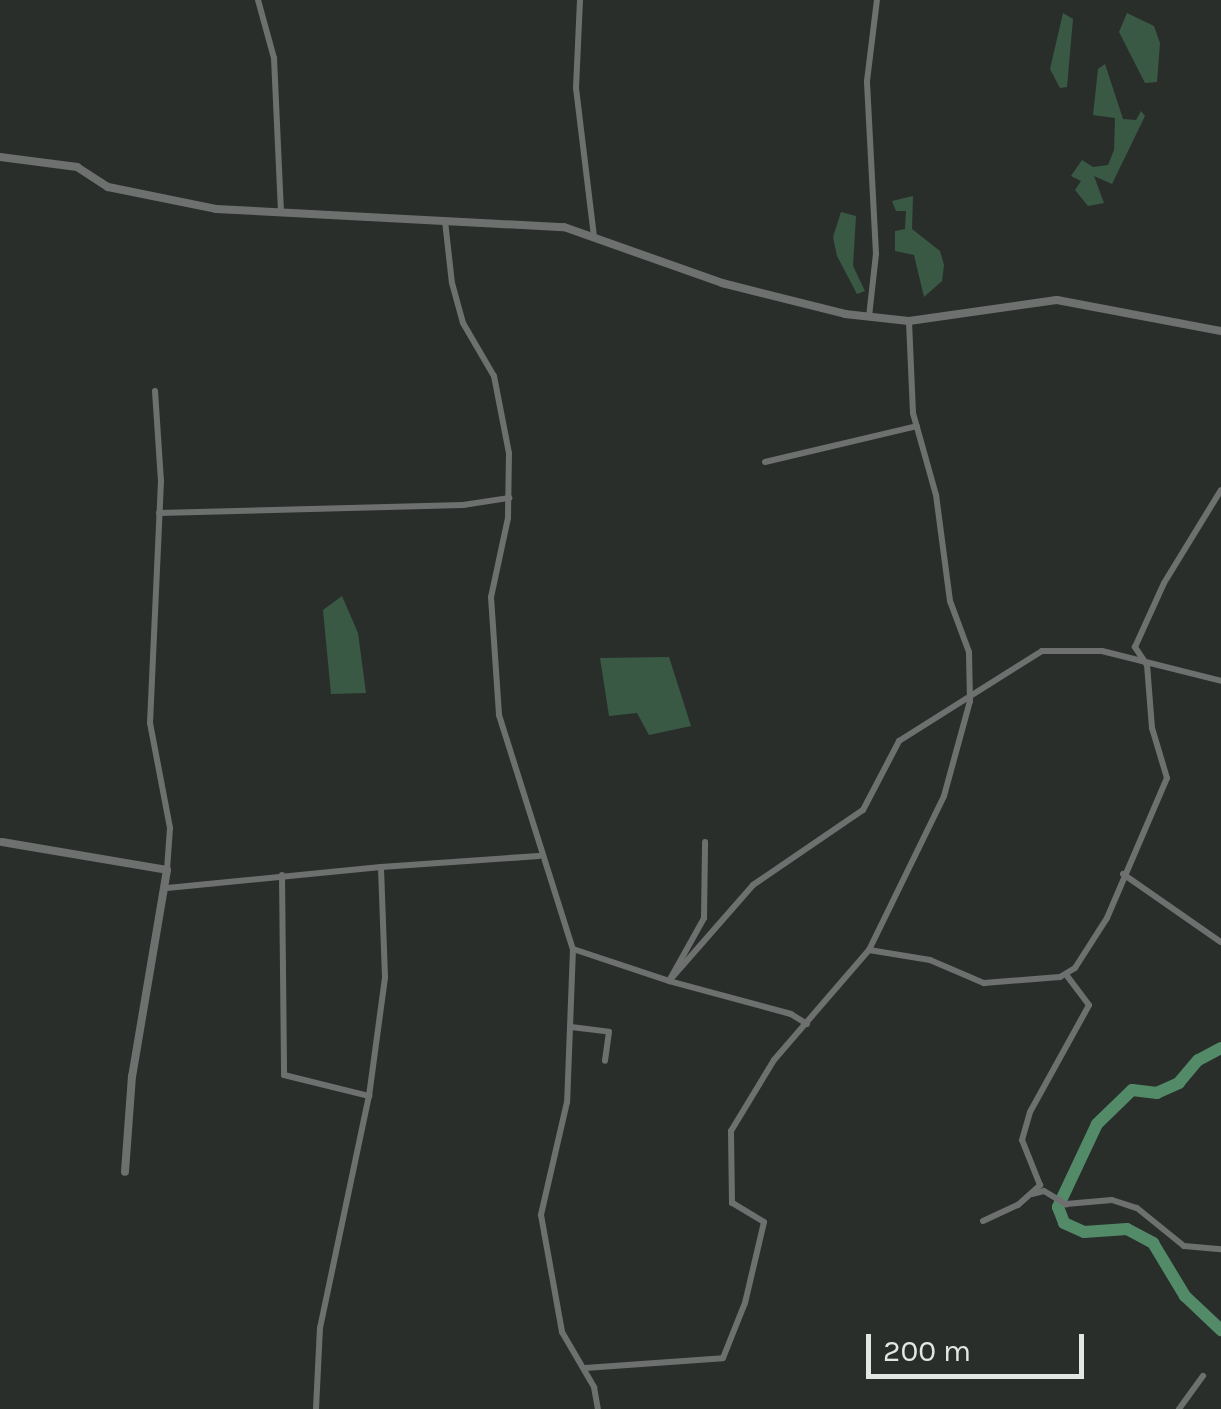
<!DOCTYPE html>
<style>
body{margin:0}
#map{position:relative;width:1221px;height:1409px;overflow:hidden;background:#2a2e2b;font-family:Karla,sans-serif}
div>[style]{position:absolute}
.green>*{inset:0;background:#395945}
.river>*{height:12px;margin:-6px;padding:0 6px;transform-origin:6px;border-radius:6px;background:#538b69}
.minor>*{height:6px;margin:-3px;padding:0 3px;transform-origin:3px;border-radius:3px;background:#6e706f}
.tertiary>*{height:8px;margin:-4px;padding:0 4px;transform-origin:4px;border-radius:4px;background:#6e706f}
span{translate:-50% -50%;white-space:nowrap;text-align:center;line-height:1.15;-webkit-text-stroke:8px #2a2e2b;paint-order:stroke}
.scale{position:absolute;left:866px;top:1334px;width:218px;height:45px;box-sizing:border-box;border:5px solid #e4e6e5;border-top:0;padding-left:12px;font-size:30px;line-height:35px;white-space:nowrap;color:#e4e6e5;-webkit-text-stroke:8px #2a2e2b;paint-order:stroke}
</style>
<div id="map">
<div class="green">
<i style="clip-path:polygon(1063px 13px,1073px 19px,1067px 87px,1060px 88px,1050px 69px)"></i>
<i style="clip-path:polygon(1127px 13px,1154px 26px,1160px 43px,1157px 82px,1145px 83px,1119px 32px)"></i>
<i style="clip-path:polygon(1105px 64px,1123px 119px,1136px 120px,1141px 111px,1145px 116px,1112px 184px,1094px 176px,1104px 203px,1088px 206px,1075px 190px,1081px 181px,1071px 176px,1082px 160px,1093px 167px,1108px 165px,1114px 150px,1115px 118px,1093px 115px,1098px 69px)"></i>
<i style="clip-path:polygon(913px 196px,912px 229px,940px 251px,944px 265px,942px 281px,924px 297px,914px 255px,895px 251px,895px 231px,905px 229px,906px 211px,896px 211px,892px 201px)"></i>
<i style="clip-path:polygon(841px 212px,856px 216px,853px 266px,865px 291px,857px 294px,837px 256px,833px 237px)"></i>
<i style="clip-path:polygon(342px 596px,358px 633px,366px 693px,331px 694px,323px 610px)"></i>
<i style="clip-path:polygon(669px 657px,691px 726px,649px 735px,637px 713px,609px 716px,600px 658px)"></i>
</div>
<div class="river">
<i style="left:1221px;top:1048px;width:26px;rotate:152deg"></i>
<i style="left:1198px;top:1060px;width:30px;rotate:130deg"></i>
<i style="left:1179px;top:1083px;width:24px;rotate:156deg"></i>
<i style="left:1157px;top:1093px;width:25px;rotate:-173deg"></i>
<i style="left:1132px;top:1090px;width:49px;rotate:135.8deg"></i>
<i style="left:1097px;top:1124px;width:92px;rotate:115.2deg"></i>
<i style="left:1058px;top:1207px;width:17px;rotate:69deg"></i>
<i style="left:1064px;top:1223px;width:22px;rotate:24deg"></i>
<i style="left:1084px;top:1232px;width:43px;rotate:-4deg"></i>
<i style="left:1127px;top:1229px;width:30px;rotate:28deg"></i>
<i style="left:1153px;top:1243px;width:62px;rotate:58.9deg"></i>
<i style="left:1185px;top:1296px;width:50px;rotate:43.4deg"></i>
</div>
<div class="minor">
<i style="left:258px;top:0;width:60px;rotate:74.6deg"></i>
<i style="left:274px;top:58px;width:154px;rotate:87.4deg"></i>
<i style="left:580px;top:0;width:88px;rotate:92.6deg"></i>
<i style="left:576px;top:88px;width:149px;rotate:83.1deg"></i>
<i style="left:445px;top:221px;width:62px;rotate:83.6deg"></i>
<i style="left:452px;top:283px;width:41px;rotate:74.6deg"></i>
<i style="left:463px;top:323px;width:61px;rotate:59.7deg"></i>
<i style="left:494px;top:376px;width:78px;rotate:79deg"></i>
<i style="left:509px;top:453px;width:65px;rotate:90.9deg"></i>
<i style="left:508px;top:518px;width:81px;rotate:102.1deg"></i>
<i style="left:491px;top:597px;width:118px;rotate:86.1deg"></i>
<i style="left:499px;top:715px;width:245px;rotate:72.5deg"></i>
<i style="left:573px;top:949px;width:153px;rotate:92.2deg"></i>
<i style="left:567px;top:1102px;width:116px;rotate:103deg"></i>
<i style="left:541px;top:1215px;width:119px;rotate:79.8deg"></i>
<i style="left:562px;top:1332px;width:64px;rotate:59.8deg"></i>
<i style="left:594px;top:1387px;width:22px;rotate:80deg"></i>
<i style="left:869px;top:317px;width:63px;rotate:-83.7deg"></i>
<i style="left:876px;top:254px;width:173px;rotate:-93deg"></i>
<i style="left:867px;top:81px;width:82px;rotate:-83deg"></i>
<i style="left:155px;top:391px;width:90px;rotate:86.2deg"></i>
<i style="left:161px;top:481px;width:242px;rotate:92.6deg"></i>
<i style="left:150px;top:723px;width:107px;rotate:79.2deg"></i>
<i style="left:170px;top:828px;width:42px;rotate:94.1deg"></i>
<i style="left:765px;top:462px;width:156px;rotate:-13.3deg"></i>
<i style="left:159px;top:513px;width:304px;rotate:-1.5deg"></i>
<i style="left:463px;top:505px;width:47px;rotate:-8.7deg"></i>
<i style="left:1123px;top:874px;width:119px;rotate:34.8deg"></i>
<i style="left:282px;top:875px;width:200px;rotate:89.4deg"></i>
<i style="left:284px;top:1075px;width:88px;rotate:13.9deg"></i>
<i style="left:167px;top:888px;width:215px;rotate:-5.6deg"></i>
<i style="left:573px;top:949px;width:101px;rotate:18.4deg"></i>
<i style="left:669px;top:981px;width:72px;rotate:-60.9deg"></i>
<i style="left:704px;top:918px;width:76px;rotate:-89.2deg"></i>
<i style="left:869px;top:950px;width:62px;rotate:9.3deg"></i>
<i style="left:930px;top:960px;width:59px;rotate:23.1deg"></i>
<i style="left:984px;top:983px;width:76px;rotate:-4.5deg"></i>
<i style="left:1060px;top:977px;width:17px;rotate:-31deg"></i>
<i style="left:1075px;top:968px;width:59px;rotate:-57.4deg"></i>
<i style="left:1107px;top:918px;width:152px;rotate:-66.8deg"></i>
<i style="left:1167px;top:778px;width:52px;rotate:-106.7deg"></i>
<i style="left:1152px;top:728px;width:63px;rotate:-94.5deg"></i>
<i style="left:1147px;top:665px;width:22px;rotate:-124deg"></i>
<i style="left:1135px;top:647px;width:70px;rotate:-65.6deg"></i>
<i style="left:1164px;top:583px;width:109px;rotate:-58.5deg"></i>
<i style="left:807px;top:1024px;width:19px;rotate:-148deg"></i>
<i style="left:791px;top:1014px;width:126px;rotate:-164.9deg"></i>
<i style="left:669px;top:981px;width:128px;rotate:-48.8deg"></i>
<i style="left:753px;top:885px;width:133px;rotate:-34.3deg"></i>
<i style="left:863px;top:810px;width:78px;rotate:-62.4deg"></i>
<i style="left:899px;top:741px;width:169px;rotate:-32.2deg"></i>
<i style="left:1042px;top:651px;width:60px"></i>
<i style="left:1102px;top:651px;width:123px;rotate:14.1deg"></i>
<i style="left:571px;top:1027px;width:38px;rotate:7deg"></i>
<i style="left:609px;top:1032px;width:29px;rotate:98deg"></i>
<i style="left:1032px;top:1194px;width:12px;rotate:-14deg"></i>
<i style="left:1044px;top:1191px;width:26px;rotate:31deg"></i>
<i style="left:1066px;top:1204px;width:46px;rotate:-5deg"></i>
<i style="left:1112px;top:1200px;width:26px;rotate:18deg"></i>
<i style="left:1137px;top:1208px;width:60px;rotate:39deg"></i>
<i style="left:1184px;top:1246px;width:37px;rotate:5deg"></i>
<i style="left:983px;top:1221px;width:38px;rotate:-25deg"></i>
<i style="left:1018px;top:1205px;width:30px;rotate:-42deg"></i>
<i style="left:1040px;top:1185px;width:48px;rotate:-111.8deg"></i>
<i style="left:1022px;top:1140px;width:29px;rotate:-74deg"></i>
<i style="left:1030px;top:1112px;width:122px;rotate:-61.1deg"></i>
<i style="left:1089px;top:1005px;width:38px;rotate:-127deg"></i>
<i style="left:585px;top:1368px;width:138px;rotate:-4.1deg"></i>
<i style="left:723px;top:1358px;width:59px;rotate:-68.2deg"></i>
<i style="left:745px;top:1303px;width:83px;rotate:-76.8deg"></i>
<i style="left:764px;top:1222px;width:37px;rotate:-149deg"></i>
<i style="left:732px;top:1203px;width:72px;rotate:-90.8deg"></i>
<i style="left:731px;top:1131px;width:83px;rotate:-58.8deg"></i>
<i style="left:774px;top:1060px;width:145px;rotate:-49.2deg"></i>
<i style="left:869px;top:950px;width:171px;rotate:-64deg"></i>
<i style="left:944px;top:796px;width:98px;rotate:-74.7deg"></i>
<i style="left:970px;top:701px;width:49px;rotate:-91.2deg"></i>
<i style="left:969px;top:652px;width:54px;rotate:-110.4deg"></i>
<i style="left:950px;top:601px;width:107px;rotate:-97.5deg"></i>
<i style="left:936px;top:495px;width:85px;rotate:-105.7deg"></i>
<i style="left:913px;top:413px;width:92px;rotate:-92.5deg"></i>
<i style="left:316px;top:1409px;width:81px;rotate:-87.2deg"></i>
<i style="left:320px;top:1328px;width:237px;rotate:-78.1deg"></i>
<i style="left:369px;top:1096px;width:120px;rotate:-82.3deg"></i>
<i style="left:385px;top:977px;width:110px;rotate:-92.1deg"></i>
<i style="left:381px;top:867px;width:158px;rotate:-4deg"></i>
<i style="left:1179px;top:1409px;width:41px;rotate:-54deg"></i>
</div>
<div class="tertiary">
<i style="left:0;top:157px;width:78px;rotate:7.4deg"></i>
<i style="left:77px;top:167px;width:37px;rotate:33deg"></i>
<i style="left:108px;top:187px;width:110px;rotate:11.5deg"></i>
<i style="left:216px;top:209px;width:348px;rotate:3deg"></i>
<i style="left:564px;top:227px;width:168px;rotate:19.5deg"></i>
<i style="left:722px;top:283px;width:127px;rotate:14.1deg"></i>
<i style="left:845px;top:314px;width:64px;rotate:6.2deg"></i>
<i style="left:909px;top:321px;width:149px;rotate:-8.1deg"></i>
<i style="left:1057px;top:300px;width:167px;rotate:10.7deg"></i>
<i style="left:2px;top:842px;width:167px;rotate:9.6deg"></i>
<i style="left:167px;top:870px;width:209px;rotate:99.6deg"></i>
<i style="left:132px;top:1076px;width:96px;rotate:94.2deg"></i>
</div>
<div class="scale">200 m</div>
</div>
